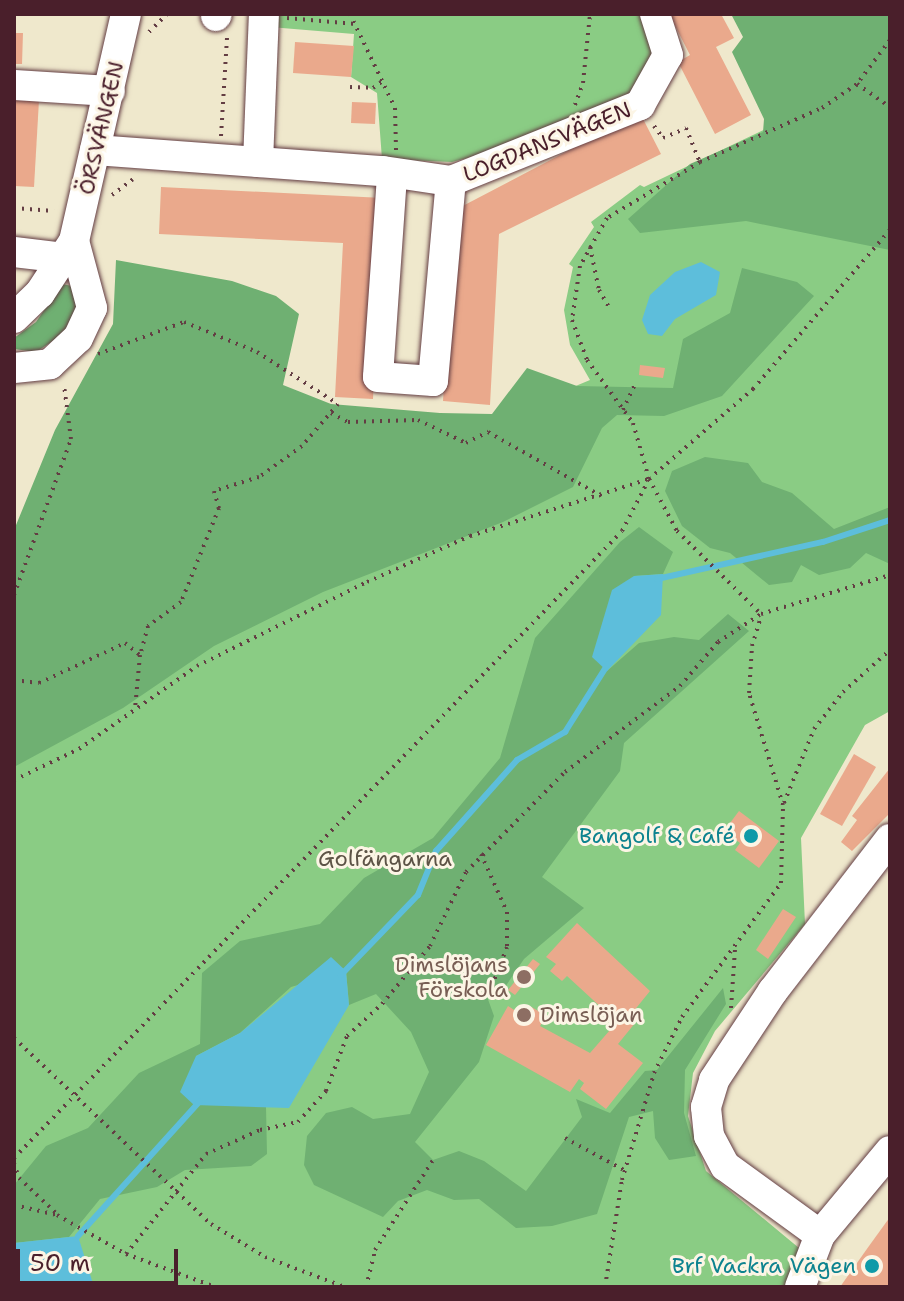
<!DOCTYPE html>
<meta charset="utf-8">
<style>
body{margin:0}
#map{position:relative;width:904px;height:1301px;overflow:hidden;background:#efe8cc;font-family:"Shantell Sans",sans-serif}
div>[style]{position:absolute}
.green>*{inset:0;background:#8acc84}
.forest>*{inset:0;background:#6fb072}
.water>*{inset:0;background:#5dbedb}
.stream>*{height:6px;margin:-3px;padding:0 3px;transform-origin:3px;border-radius:3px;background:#5dbedb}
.building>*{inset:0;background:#eaa98c}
.path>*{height:4px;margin-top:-2px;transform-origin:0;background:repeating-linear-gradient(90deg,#633d43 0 2px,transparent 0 8px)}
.roads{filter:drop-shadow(0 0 2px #633d43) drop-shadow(0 0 2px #633d43)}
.minor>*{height:30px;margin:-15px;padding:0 15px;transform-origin:15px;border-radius:15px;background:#fff}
.dots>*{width:22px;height:22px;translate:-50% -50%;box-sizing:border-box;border:4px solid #fcf5e5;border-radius:50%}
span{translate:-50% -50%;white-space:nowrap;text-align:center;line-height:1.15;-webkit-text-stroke:6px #fcf5e5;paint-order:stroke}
.street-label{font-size:22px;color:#4a1f2b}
.culture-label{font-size:22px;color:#0d838f}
.right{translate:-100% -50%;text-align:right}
.park-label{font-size:22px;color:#5d5346}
.education-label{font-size:22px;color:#785e54}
.left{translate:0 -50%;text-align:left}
.frame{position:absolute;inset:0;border:16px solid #4a1f2b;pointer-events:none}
.scale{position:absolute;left:16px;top:1249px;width:162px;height:36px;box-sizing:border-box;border:4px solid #4a1f2b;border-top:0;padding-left:10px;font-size:24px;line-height:28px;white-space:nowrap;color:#4a1f2b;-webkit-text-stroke:6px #fcf5e5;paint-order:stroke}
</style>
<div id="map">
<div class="green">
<i style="clip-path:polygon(270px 14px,641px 14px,654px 53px,630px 95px,498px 150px,452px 162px,382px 159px,377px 93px,351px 77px,354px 34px,270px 27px)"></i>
<i style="clip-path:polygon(890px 21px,890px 711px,865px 725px,801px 838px,805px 924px,715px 1031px,693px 1073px,688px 1116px,706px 1171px,799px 1248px,791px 1287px,14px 1287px,14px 620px,590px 380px,570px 345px,564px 310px,573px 267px,569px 264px,594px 227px,591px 222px,640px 185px,644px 187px,780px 122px)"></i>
</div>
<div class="forest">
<i style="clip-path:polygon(731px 14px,890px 14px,890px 250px,746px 221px,640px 233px,628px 219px,690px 164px,763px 132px,764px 119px,732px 52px,743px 37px)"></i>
<i style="clip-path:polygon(116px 260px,232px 281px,276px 296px,299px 314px,283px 385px,331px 404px,440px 413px,492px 414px,527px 368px,577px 386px,673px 388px,683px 339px,730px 313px,742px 268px,797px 282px,814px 296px,722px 396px,664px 416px,617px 415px,602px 428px,573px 487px,503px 522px,323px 592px,214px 646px,123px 708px,14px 767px,14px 530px,55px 430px,113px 324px)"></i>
<i style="clip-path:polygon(62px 284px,72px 286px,77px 305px,65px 333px,36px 352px,14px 349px,14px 338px,36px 322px)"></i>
<i style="clip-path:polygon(705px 457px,748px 463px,762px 482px,792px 493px,834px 529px,890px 507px,890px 564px,866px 553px,850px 568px,819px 575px,801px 565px,792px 582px,769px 585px,730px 553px,710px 548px,682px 526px,665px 491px,672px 471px)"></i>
<i style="clip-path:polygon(639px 527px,673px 552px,663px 574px,634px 576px,607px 671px,639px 643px,674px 637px,699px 640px,728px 614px,749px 631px,624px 743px,620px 771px,542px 877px,584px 908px,524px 959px,503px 990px,485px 991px,494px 1016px,479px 1062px,415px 1142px,433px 1160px,459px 1151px,484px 1161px,526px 1191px,582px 1117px,576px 1099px,610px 1113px,645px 1071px,657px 1070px,723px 988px,726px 1004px,685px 1070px,684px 1113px,696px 1156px,669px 1160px,655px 1138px,653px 1111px,629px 1117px,597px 1214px,552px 1226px,516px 1228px,479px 1199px,454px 1200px,427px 1190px,398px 1201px,383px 1217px,314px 1185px,304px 1165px,307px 1136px,326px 1113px,352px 1107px,373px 1119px,410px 1114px,429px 1072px,411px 1032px,376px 994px,349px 1005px,346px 971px,291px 987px,240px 1033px,196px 1056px,238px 1105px,266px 1107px,267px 1154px,251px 1166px,185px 1170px,157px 1187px,100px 1199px,69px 1237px,14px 1243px,14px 1185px,46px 1146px,88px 1128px,139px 1073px,200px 1044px,202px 973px,240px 941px,320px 924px,364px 878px,433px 838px,500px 758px,535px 638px,620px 542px)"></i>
</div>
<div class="water">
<i style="clip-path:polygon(701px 262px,720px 272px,716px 295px,675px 319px,662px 336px,648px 334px,642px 320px,650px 295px,675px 272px)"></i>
<i style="clip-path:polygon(663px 574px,661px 615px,607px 671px,592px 657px,612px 590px,634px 576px)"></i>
<i style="clip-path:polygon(331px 957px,346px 971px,349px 1005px,289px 1108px,194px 1105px,180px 1092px,196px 1056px,240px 1033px)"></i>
<i style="clip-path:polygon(78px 1236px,94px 1287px,14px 1287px,14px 1243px)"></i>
</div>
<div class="stream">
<i style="left:657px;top:579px;width:170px;rotate:-12.6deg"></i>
<i style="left:823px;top:542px;width:71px;rotate:-18.2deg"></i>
<i style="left:341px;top:975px;width:111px;rotate:-46.1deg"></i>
<i style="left:418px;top:895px;width:48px;rotate:-67.8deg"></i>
<i style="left:436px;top:851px;width:122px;rotate:-48.3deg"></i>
<i style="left:517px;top:760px;width:56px;rotate:-30.3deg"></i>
<i style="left:565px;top:732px;width:80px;rotate:-57.7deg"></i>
<i style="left:78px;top:1236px;width:181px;rotate:-47.9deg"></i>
</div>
<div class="building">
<i style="clip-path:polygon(669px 14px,721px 14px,734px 38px,716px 47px,751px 115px,715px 134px,678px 62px,690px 55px)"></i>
<i style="clip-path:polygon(14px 33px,23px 33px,22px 64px,14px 64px)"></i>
<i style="clip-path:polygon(295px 42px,354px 46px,351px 77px,293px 73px)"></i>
<i style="clip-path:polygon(14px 99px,39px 100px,34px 187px,14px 186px)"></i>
<i style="clip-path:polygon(352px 102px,376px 103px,375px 124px,351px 123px)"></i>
<i style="clip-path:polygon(640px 113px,661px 154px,499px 234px,490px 405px,443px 401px,455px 210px)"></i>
<i style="clip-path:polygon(161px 187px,383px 198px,373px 399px,335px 397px,343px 243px,159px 234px)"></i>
<i style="clip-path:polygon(640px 365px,665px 368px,663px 378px,639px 375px)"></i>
<i style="clip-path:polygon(854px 754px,876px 767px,842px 826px,820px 814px)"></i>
<i style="clip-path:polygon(890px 768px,890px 813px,852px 851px,841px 842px,857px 820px,852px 816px)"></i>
<i style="clip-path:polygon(739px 811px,779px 841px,759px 868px,735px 850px,740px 843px,724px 831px)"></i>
<i style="clip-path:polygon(783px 909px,796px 917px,768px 959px,756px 950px)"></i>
<i style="clip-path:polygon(577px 923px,650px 991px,633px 1012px,640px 1017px,618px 1044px,643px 1063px,606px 1109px,580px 1089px,584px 1083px,579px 1079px,570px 1092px,486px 1045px,508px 1006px,522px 1015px,528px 1005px,547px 1016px,540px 1026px,590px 1053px,617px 1022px,567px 976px,562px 981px,550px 971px,556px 964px,546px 957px)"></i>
<i style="clip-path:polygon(533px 959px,540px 964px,515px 995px,508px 990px)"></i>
<i style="clip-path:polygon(890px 1217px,890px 1287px,840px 1287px,869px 1246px)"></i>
</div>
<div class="path">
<i style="left:350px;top:14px;width:104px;rotate:64.4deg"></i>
<i style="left:395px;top:108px;width:42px;rotate:88.6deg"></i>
<i style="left:287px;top:18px;width:69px;rotate:5deg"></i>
<i style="left:149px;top:32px;width:25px;rotate:-45deg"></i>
<i style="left:890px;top:40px;width:55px;rotate:126.9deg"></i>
<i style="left:857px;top:84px;width:40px;rotate:34.9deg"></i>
<i style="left:350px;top:87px;width:23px;rotate:2deg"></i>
<i style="left:373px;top:88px;width:14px;rotate:-36deg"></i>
<i style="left:575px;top:105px;width:23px;rotate:-70deg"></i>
<i style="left:583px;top:83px;width:69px;rotate:-84.2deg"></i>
<i style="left:654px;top:126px;width:15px;rotate:53deg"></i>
<i style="left:663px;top:138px;width:25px;rotate:-23deg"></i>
<i style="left:686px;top:128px;width:37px;rotate:68deg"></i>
<i style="left:700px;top:162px;width:109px;rotate:148.9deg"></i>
<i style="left:607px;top:218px;width:55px;rotate:119.4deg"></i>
<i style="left:580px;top:266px;width:55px;rotate:98.4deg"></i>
<i style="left:572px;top:320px;width:43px;rotate:69.4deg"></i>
<i style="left:587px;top:360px;width:78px;rotate:53.9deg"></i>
<i style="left:633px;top:423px;width:58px;rotate:74.1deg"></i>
<i style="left:649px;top:479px;width:59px;rotate:61.7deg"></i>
<i style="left:677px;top:531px;width:118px;rotate:44.7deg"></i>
<i style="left:221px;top:136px;width:99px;rotate:-86.5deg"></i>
<i style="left:700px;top:162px;width:133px;rotate:-23.9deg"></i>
<i style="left:822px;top:108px;width:42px;rotate:-34.4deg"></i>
<i style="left:112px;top:195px;width:26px;rotate:-37deg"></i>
<i style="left:14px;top:208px;width:40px;rotate:4.3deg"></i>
<i style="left:590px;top:247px;width:44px;rotate:78.2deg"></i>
<i style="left:599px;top:290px;width:20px;rotate:60deg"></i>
<i style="left:98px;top:354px;width:92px;rotate:-20.4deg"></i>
<i style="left:184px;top:322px;width:79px;rotate:22.3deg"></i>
<i style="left:257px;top:352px;width:96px;rotate:32.7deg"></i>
<i style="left:338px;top:404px;width:55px;rotate:130.6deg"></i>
<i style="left:302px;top:446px;width:53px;rotate:144.2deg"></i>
<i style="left:259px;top:477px;width:47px;rotate:162.7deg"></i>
<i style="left:214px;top:491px;width:18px;rotate:74deg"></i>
<i style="left:219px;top:508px;width:101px;rotate:112deg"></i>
<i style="left:181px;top:602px;width:41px;rotate:144deg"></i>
<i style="left:148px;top:626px;width:30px;rotate:105deg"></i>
<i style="left:623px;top:410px;width:31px;rotate:-65deg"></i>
<i style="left:331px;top:413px;width:19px;rotate:28deg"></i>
<i style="left:348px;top:422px;width:70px;rotate:-1.6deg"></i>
<i style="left:418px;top:420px;width:53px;rotate:25.6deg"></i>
<i style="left:466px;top:443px;width:25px;rotate:-27deg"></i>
<i style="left:488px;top:432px;width:130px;rotate:29.5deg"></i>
<i style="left:14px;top:595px;width:166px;rotate:-69.9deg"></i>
<i style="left:71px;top:439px;width:54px;rotate:-97.4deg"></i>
<i style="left:14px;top:680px;width:25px;rotate:7deg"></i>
<i style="left:39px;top:683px;width:95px;rotate:-24.9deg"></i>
<i style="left:125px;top:643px;width:19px;rotate:39deg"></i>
<i style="left:140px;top:655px;width:54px;rotate:95.3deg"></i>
<i style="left:14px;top:780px;width:72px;rotate:-25.5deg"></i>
<i style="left:79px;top:749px;width:144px;rotate:-35.1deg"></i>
<i style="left:197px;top:666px;width:190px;rotate:-26.3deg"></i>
<i style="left:367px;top:582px;width:113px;rotate:-24.1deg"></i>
<i style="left:470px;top:536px;width:188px;rotate:-17.7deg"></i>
<i style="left:649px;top:479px;width:138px;rotate:-40.9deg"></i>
<i style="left:753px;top:389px;width:210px;rotate:-49.3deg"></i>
<i style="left:784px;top:803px;width:80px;rotate:-67.9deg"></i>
<i style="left:814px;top:729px;width:47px;rotate:-51.9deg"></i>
<i style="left:843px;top:692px;width:63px;rotate:-41.8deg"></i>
<i style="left:481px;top:854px;width:64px;rotate:65.9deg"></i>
<i style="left:507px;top:912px;width:35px;rotate:90deg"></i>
<i style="left:507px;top:947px;width:47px;rotate:111.1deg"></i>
<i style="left:731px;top:1008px;width:59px;rotate:-86.1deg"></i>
<i style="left:14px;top:1038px;width:271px;rotate:43.4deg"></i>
<i style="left:211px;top:1224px;width:63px;rotate:31.4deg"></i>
<i style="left:265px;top:1257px;width:85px;rotate:20.6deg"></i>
<i style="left:565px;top:1138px;width:67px;rotate:28.5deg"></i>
<i style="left:14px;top:1158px;width:873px;rotate:-45.88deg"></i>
<i style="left:622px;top:531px;width:56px;rotate:-62.5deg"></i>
<i style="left:14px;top:1163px;width:16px;rotate:72deg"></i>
<i style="left:19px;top:1178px;width:50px;rotate:43.4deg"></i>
<i style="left:14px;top:1205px;width:44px;rotate:13.1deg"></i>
<i style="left:57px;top:1215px;width:79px;rotate:29.5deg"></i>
<i style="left:126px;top:1254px;width:95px;rotate:20.3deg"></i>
<i style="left:126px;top:1254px;width:128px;rotate:-51.3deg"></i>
<i style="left:206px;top:1154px;width:59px;rotate:-24deg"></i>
<i style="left:260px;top:1130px;width:39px;rotate:-12deg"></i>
<i style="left:298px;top:1122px;width:42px;rotate:-47.9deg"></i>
<i style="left:326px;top:1091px;width:59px;rotate:-69.1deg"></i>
<i style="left:347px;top:1036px;width:47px;rotate:-42.4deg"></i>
<i style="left:382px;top:1004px;width:75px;rotate:-50.4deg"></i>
<i style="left:430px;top:946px;width:82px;rotate:-64.1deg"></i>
<i style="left:466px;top:872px;width:141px;rotate:-45.3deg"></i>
<i style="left:565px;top:772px;width:144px;rotate:-36.8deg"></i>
<i style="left:680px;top:686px;width:58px;rotate:-49.2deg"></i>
<i style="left:718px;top:642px;width:51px;rotate:-33.1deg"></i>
<i style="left:761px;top:614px;width:135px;rotate:-16.8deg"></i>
<i style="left:366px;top:1287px;width:38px;rotate:-76deg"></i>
<i style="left:375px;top:1250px;width:107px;rotate:-57.2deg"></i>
<i style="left:605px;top:1287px;width:108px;rotate:-81deg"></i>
<i style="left:622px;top:1180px;width:112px;rotate:-73.3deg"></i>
<i style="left:654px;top:1073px;width:63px;rotate:-63.4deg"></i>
<i style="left:682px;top:1017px;width:167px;rotate:-53.5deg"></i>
<i style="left:781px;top:883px;width:78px;rotate:-88.5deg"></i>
<i style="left:783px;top:805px;width:117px;rotate:-106.9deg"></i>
<i style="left:749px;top:693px;width:47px;rotate:-86.3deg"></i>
<i style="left:752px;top:646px;width:30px;rotate:-73deg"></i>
</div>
<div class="roads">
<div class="minor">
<i style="left:216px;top:16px;width:2px;rotate:-63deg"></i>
<i style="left:14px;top:85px;width:96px;rotate:3.6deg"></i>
<i style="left:95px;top:150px;width:289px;rotate:4.2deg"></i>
<i style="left:383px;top:171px;width:69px;rotate:8.4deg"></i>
<i style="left:451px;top:181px;width:204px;rotate:-21.9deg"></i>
<i style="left:640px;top:105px;width:57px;rotate:-60.8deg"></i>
<i style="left:668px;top:55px;width:43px;rotate:-107.6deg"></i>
<i style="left:258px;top:162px;width:148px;rotate:-87.7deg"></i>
<i style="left:392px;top:176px;width:201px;rotate:94deg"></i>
<i style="left:378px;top:377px;width:55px;rotate:4.2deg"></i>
<i style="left:433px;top:381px;width:201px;rotate:-84.9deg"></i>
<i style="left:14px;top:252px;width:50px;rotate:6.8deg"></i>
<i style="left:14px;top:318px;width:36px;rotate:-44deg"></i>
<i style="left:40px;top:293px;width:62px;rotate:-56.8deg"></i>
<i style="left:74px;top:241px;width:233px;rotate:-77.1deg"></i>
<i style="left:14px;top:368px;width:36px;rotate:-6deg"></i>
<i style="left:50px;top:364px;width:38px;rotate:-43deg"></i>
<i style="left:78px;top:338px;width:33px;rotate:-65deg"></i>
<i style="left:92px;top:308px;width:69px;rotate:-105deg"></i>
<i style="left:820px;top:1235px;width:117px;rotate:-144deg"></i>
<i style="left:725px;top:1166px;width:34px;rotate:-118deg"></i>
<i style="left:709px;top:1136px;width:29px;rotate:-96deg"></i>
<i style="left:706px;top:1107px;width:28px;rotate:-73deg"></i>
<i style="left:714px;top:1080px;width:107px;rotate:-56.5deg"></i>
<i style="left:773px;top:991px;width:192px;rotate:-52.4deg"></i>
<i style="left:800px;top:1287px;width:56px;rotate:-69deg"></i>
<i style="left:820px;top:1235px;width:109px;rotate:-50.2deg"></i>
</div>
</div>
<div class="dots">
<i style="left:751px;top:836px;background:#0f9aa8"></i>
<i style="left:524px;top:977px;background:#8d6e63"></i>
<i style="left:524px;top:1015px;background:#8d6e63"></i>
<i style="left:872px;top:1266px;background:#0f9aa8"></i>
</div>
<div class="street-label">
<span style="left:101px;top:128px;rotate:-77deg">ÖRSVÄNGEN</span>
<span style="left:547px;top:142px;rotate:-22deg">LOGDANSVÄGEN</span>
</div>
<div class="culture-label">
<span class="right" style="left:735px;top:836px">Bangolf &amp; Café</span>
<span class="right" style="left:856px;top:1266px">Brf Vackra Vägen</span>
</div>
<div class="park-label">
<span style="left:385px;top:859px">Golfängarna</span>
</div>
<div class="education-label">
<span class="right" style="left:508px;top:977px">Dimslöjans<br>Förskola</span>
<span class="left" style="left:540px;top:1015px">Dimslöjan</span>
</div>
<div class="frame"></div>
<div class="scale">50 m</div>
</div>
